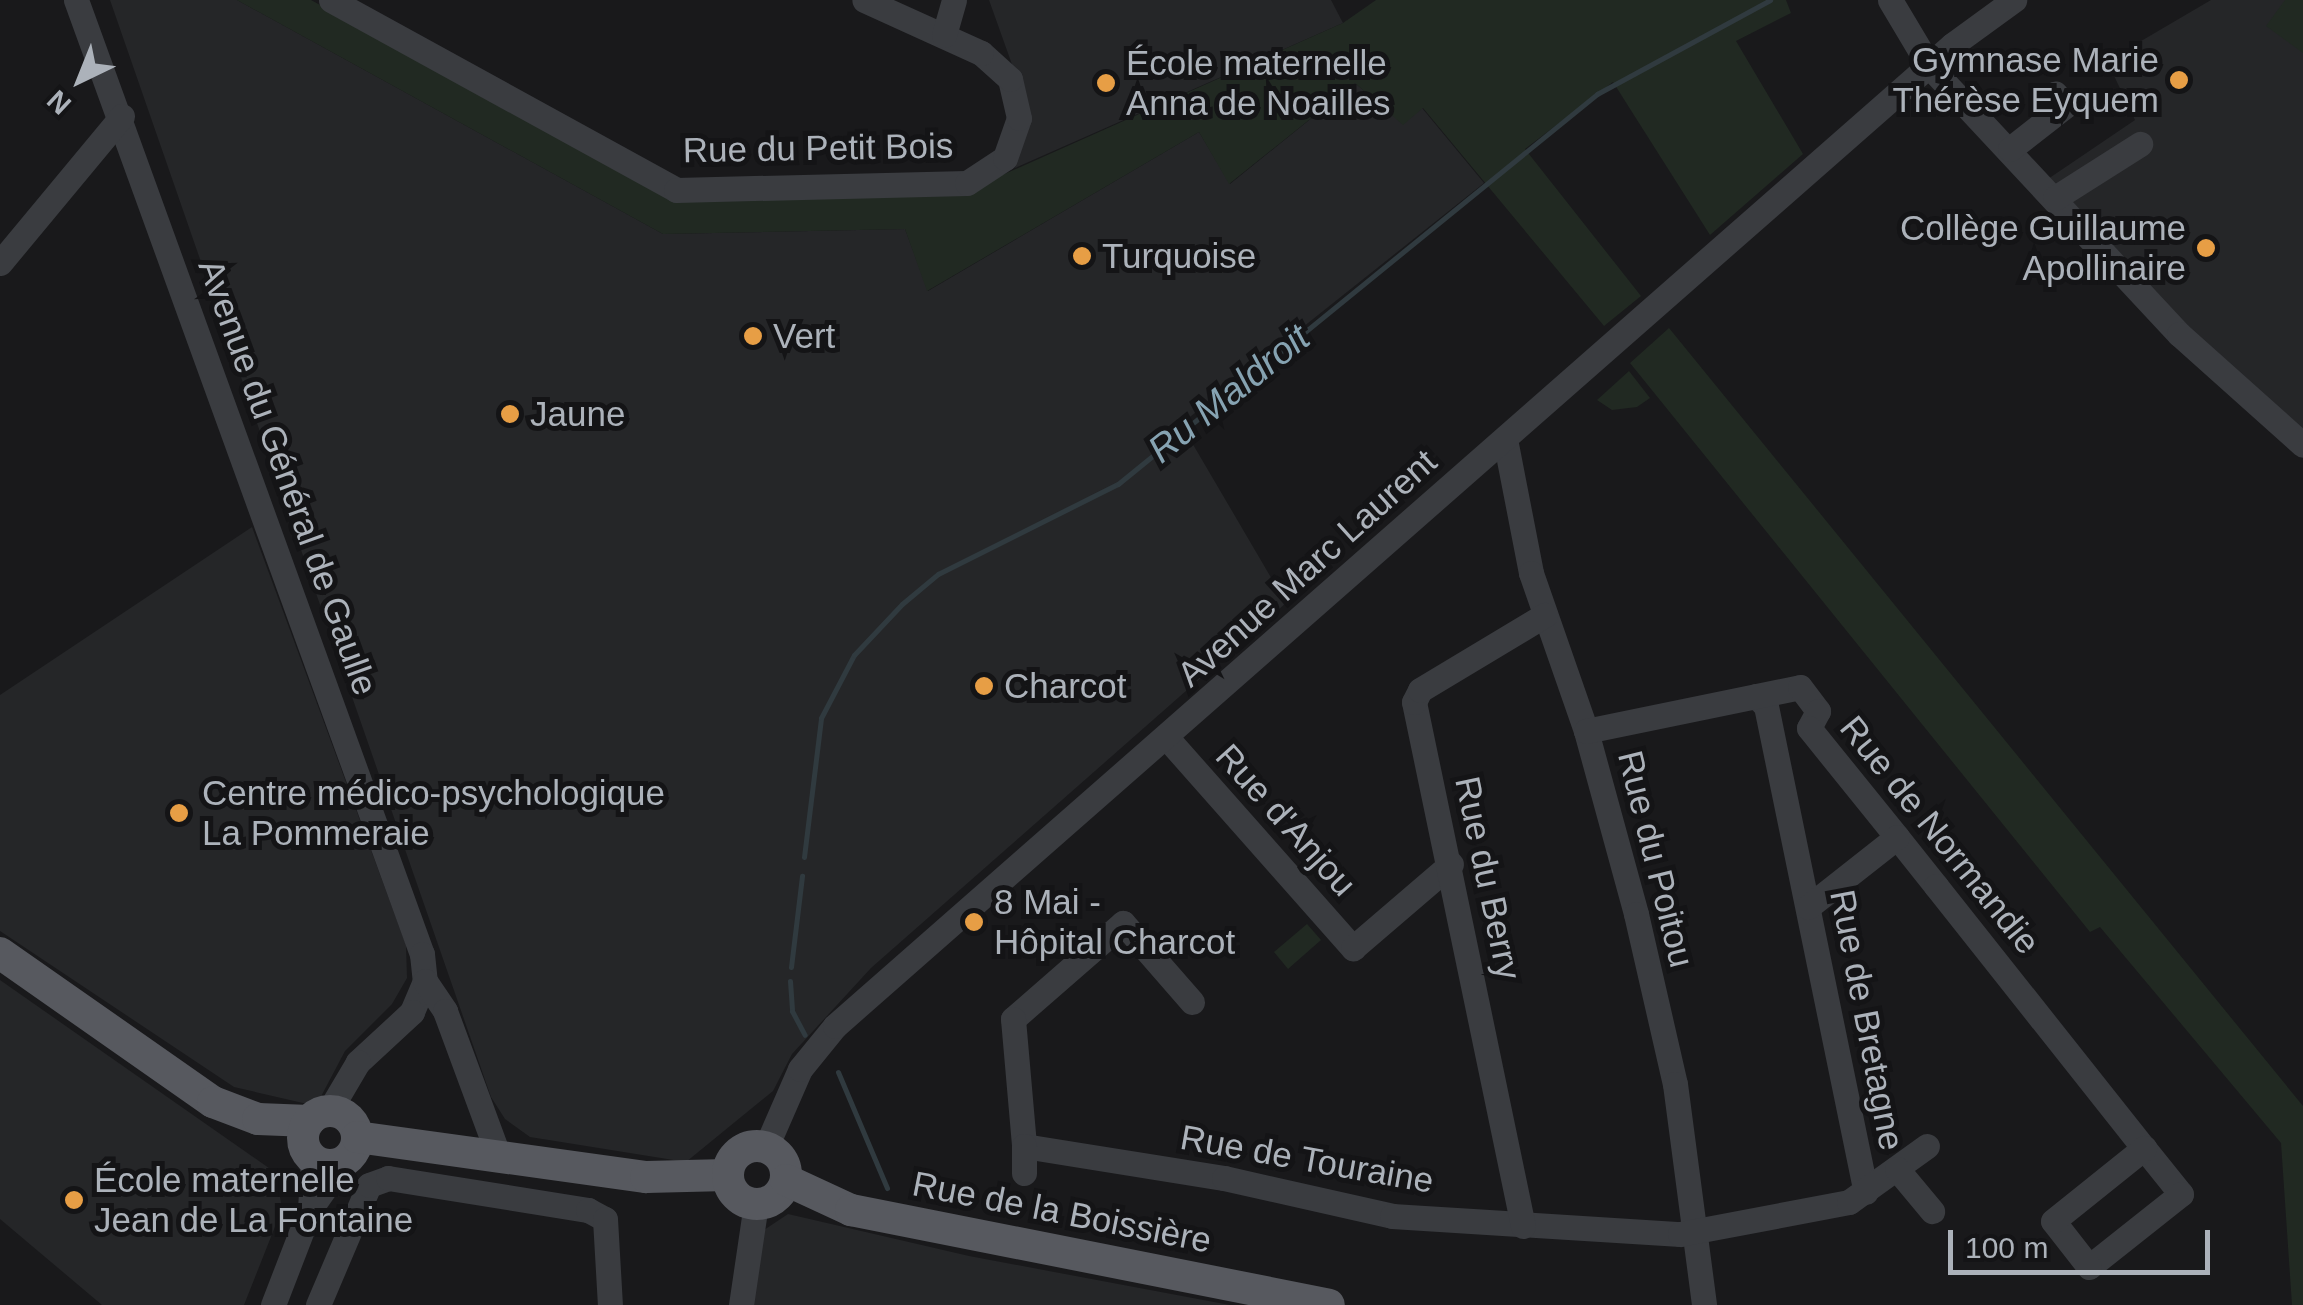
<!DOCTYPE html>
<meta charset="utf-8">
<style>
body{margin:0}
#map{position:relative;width:2303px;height:1305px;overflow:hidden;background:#19191b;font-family:Helvetica,sans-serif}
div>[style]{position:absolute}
.built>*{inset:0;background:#252628}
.green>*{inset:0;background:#212922}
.stream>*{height:5px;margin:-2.5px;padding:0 2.5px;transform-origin:2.5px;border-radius:2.5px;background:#303a3f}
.minor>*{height:25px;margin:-12.5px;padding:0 12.5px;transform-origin:12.5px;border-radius:12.5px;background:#3a3c40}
.major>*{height:32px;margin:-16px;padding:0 16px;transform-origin:16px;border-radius:16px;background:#57595f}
.major>.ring{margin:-16px;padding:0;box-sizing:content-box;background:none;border:32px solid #57595f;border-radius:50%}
.dots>*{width:28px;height:28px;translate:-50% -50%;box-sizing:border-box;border:5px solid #141416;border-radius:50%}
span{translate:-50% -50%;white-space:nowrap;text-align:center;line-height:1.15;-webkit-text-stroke:10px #141416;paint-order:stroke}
.poi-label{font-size:35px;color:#acb2ba}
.right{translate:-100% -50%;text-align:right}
.left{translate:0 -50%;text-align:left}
.street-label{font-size:35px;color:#acb2ba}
.water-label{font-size:38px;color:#86a3b2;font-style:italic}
.north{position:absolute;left:30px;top:30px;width:100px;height:100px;-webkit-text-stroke:8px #141416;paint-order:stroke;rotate:223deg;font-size:28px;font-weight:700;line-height:40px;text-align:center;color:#acb2ba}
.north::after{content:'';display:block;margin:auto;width:35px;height:45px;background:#acb2ba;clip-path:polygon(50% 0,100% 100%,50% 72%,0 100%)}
.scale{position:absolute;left:1948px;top:1230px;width:262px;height:45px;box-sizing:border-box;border:5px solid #acb2ba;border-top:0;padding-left:12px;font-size:30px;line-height:35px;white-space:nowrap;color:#acb2ba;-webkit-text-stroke:8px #141416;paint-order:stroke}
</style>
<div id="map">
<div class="built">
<i style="clip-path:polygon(110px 0,237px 0,663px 234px,905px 229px,928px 291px,1199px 132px,1230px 184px,1355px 83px,1403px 124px,1422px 108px,1484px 183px,1181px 424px,1286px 603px,871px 968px,792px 1054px,773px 1091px,686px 1162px,530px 1137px,505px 1119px,491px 1097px)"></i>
<i style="clip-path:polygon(989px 0,1331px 0,1343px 23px,1015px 168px,1029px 112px)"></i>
<i style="clip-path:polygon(2211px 0,2303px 0,2303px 440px,2172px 315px,2045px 181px,2135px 120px,2107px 61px)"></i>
<i style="clip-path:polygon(252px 527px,406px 945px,407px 978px,392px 1004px,345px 1051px,316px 1106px,234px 1087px,0 931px,0 695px)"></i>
<i style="clip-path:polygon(0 980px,276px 1173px,282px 1209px,244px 1305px,102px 1305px,0 1219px)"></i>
<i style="clip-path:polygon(788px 1214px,969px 1256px,1230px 1305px,753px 1305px,764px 1230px)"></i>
</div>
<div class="green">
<i style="clip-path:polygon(237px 0,311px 0,669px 198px,971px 189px,1343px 23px,1376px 0,1786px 0,1791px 13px,1736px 41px,1803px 154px,1710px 235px,1613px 82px,1525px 149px,1641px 296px,1604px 326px,1423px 108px,1403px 125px,1355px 83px,1229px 184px,1199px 132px,927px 291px,905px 229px,663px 234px)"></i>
<i style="clip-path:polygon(2285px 0,2303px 0,2303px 53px,2266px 26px)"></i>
<i style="clip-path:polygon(1669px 328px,2303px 1106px,2303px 1305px,2292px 1305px,2281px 1143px,2100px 927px,2090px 932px,1630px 363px)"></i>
<i style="clip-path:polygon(1629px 371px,1650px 398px,1637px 407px,1612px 410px,1597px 400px)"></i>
<i style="clip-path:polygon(1307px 924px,1321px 940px,1288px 969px,1274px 952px)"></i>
</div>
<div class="stream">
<i style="left:804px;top:857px;width:140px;rotate:-83deg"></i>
<i style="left:821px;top:718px;width:71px;rotate:-62.4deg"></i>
<i style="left:854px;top:655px;width:70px;rotate:-46.7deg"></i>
<i style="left:902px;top:604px;width:47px;rotate:-39.8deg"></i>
<i style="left:938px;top:574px;width:201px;rotate:-26.6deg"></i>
<i style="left:1118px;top:484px;width:618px;rotate:-39.15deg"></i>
<i style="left:1597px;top:94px;width:197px;rotate:-28.5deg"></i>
<i style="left:791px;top:967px;width:92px;rotate:-83.1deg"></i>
<i style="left:790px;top:981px;width:30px;rotate:86deg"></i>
<i style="left:792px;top:1011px;width:27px;rotate:62deg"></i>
<i style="left:838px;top:1072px;width:126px;rotate:67.1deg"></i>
</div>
<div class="minor">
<i style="left:76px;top:0;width:1015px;rotate:70.07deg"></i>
<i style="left:422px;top:954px;width:27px;rotate:84deg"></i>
<i style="left:425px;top:981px;width:34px;rotate:113deg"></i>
<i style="left:412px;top:1012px;width:74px;rotate:137.2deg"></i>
<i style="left:358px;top:1062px;width:57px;rotate:120.6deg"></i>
<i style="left:331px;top:0;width:394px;rotate:28.8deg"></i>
<i style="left:676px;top:190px;width:291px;rotate:-1.4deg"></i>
<i style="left:967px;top:183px;width:45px;rotate:-33.3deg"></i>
<i style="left:1005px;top:158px;width:42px;rotate:-70.7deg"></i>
<i style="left:1019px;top:118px;width:40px;rotate:-103deg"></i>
<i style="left:1010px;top:79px;width:39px;rotate:-138deg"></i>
<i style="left:981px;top:53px;width:128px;rotate:-155.6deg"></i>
<i style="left:1890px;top:0;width:78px;rotate:59.2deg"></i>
<i style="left:1930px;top:67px;width:365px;rotate:47deg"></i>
<i style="left:2179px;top:334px;width:166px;rotate:41.8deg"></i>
<i style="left:944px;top:35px;width:36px;rotate:-74deg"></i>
<i style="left:2010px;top:149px;width:70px;rotate:-38deg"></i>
<i style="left:2065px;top:106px;width:16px;rotate:-128deg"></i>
<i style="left:2055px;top:198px;width:101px;rotate:-32.4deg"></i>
<i style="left:0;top:263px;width:191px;rotate:-50.3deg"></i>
<i style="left:1505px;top:439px;width:136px;rotate:79deg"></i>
<i style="left:1531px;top:573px;width:167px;rotate:70.8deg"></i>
<i style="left:1586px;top:731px;width:190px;rotate:74.7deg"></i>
<i style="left:1636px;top:914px;width:174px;rotate:77.1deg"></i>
<i style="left:1675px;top:1084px;width:223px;rotate:82.5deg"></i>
<i style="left:1756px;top:696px;width:14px;rotate:45deg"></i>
<i style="left:1766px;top:706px;width:496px;rotate:78.4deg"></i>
<i style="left:1586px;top:731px;width:218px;rotate:-11.6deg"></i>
<i style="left:1800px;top:687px;width:30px;rotate:53deg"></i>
<i style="left:1818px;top:711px;width:19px;rotate:118deg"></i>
<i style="left:1809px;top:728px;width:140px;rotate:51.1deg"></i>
<i style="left:1897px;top:837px;width:63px;rotate:51.5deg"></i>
<i style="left:1936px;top:886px;width:335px;rotate:51.6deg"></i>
<i style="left:2144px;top:1148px;width:59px;rotate:51.2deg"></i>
<i style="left:2181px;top:1194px;width:117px;rotate:141.6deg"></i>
<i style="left:2089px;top:1267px;width:58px;rotate:-128deg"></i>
<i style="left:2053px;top:1221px;width:117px;rotate:-38.7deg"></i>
<i style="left:1167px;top:738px;width:281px;rotate:48.5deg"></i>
<i style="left:1353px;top:948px;width:129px;rotate:-40.6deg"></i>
<i style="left:1808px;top:907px;width:113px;rotate:-38.2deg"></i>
<i style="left:425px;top:981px;width:36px;rotate:56deg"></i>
<i style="left:445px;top:1011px;width:156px;rotate:69.7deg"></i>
<i style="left:1192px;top:1002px;width:105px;rotate:-131.1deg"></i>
<i style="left:1123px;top:923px;width:146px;rotate:138.9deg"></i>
<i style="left:1013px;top:1019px;width:127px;rotate:85deg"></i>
<i style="left:1024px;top:1146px;width:203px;rotate:9.1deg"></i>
<i style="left:1224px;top:1178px;width:172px;rotate:12.7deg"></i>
<i style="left:1392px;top:1216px;width:289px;rotate:3.6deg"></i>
<i style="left:1680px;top:1234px;width:172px;rotate:-10.7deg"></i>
<i style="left:1849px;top:1202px;width:96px;rotate:-35.7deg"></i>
<i style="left:766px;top:1147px;width:85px;rotate:-66.4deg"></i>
<i style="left:800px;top:1069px;width:55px;rotate:-50.9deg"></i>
<i style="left:835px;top:1026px;width:1487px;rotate:-41.29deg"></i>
<i style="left:1952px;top:45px;width:77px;rotate:-36deg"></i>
<i style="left:1897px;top:1169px;width:55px;rotate:50.2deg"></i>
<i style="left:1024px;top:1173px;width:27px;rotate:-90deg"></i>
<i style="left:310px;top:1209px;width:50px;rotate:-86.6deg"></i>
<i style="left:1523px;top:1226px;width:535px;rotate:-101.75deg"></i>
<i style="left:1414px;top:702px;width:13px;rotate:-63deg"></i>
<i style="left:1420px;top:690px;width:146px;rotate:-31deg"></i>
<i style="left:273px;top:1305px;width:103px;rotate:-68.9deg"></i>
<i style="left:310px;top:1209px;width:59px;rotate:-54.7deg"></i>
<i style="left:318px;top:1305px;width:130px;rotate:-67deg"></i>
<i style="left:369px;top:1185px;width:20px;rotate:-20deg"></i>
<i style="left:388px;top:1178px;width:203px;rotate:9.1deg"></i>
<i style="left:588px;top:1210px;width:19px;rotate:28deg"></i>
<i style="left:605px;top:1219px;width:86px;rotate:86.7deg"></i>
<i style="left:741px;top:1305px;width:102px;rotate:-81.6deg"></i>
</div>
<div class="major">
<i style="left:0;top:953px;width:260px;rotate:35deg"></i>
<i style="left:213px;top:1102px;width:48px;rotate:20.7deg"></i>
<i style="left:258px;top:1119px;width:51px;rotate:2.2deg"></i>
<i class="ring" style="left:303px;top:1111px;width:22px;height:22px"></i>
<i style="left:357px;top:1137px;width:292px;rotate:7.9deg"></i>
<i style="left:646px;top:1177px;width:81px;rotate:-1.4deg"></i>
<i class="ring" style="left:728px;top:1146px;width:26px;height:26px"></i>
<i style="left:786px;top:1180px;width:72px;rotate:24.8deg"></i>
<i style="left:851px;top:1210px;width:487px;rotate:11.2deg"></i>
</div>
<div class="dots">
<i style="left:2179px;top:80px;background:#e79e45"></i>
<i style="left:1106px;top:83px;background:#e79e45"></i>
<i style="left:2206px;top:248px;background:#e79e45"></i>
<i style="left:1082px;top:256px;background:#e79e45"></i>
<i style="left:753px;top:336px;background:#e79e45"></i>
<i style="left:510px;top:414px;background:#e79e45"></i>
<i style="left:984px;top:686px;background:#e79e45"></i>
<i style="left:179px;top:813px;background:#e79e45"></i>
<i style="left:974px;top:922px;background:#e79e45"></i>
<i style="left:74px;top:1200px;background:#e79e45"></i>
</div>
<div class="poi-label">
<span class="right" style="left:2159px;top:80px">Gymnase Marie<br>Thérèse Eyquem</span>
<span class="left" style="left:1126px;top:83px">École maternelle<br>Anna de Noailles</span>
<span class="right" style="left:2186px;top:248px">Collège Guillaume<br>Apollinaire</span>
<span class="left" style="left:1102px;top:256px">Turquoise</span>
<span class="left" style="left:773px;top:336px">Vert</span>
<span class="left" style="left:530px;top:414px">Jaune</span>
<span class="left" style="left:1004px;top:686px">Charcot</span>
<span class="left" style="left:202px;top:813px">Centre médico-psychologique<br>La Pommeraie</span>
<span class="left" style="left:994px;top:922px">8 Mai -<br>Hôpital Charcot</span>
<span class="left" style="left:94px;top:1200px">École maternelle<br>Jean de La Fontaine</span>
</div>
<div class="street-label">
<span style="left:818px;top:148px;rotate:-1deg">Rue du Petit Bois</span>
<span style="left:288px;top:477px;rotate:70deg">Avenue du Général de Gaulle</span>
<span style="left:1307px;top:568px;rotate:-42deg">Avenue Marc Laurent</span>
<span style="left:1286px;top:820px;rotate:48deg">Rue d'Anjou</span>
<span style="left:1940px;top:835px;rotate:51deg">Rue de Normandie</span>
<span style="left:1656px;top:859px;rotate:76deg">Rue du Poitou</span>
<span style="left:1488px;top:878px;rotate:78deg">Rue du Berry</span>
<span style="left:1867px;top:1020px;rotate:79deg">Rue de Bretagne</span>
<span style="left:1307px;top:1159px;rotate:10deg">Rue de Touraine</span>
<span style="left:1062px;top:1212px;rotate:11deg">Rue de la Boissière</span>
</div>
<div class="water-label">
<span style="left:1229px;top:394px;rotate:-39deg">Ru Maldroit</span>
</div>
<div class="north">N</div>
<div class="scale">100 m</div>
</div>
